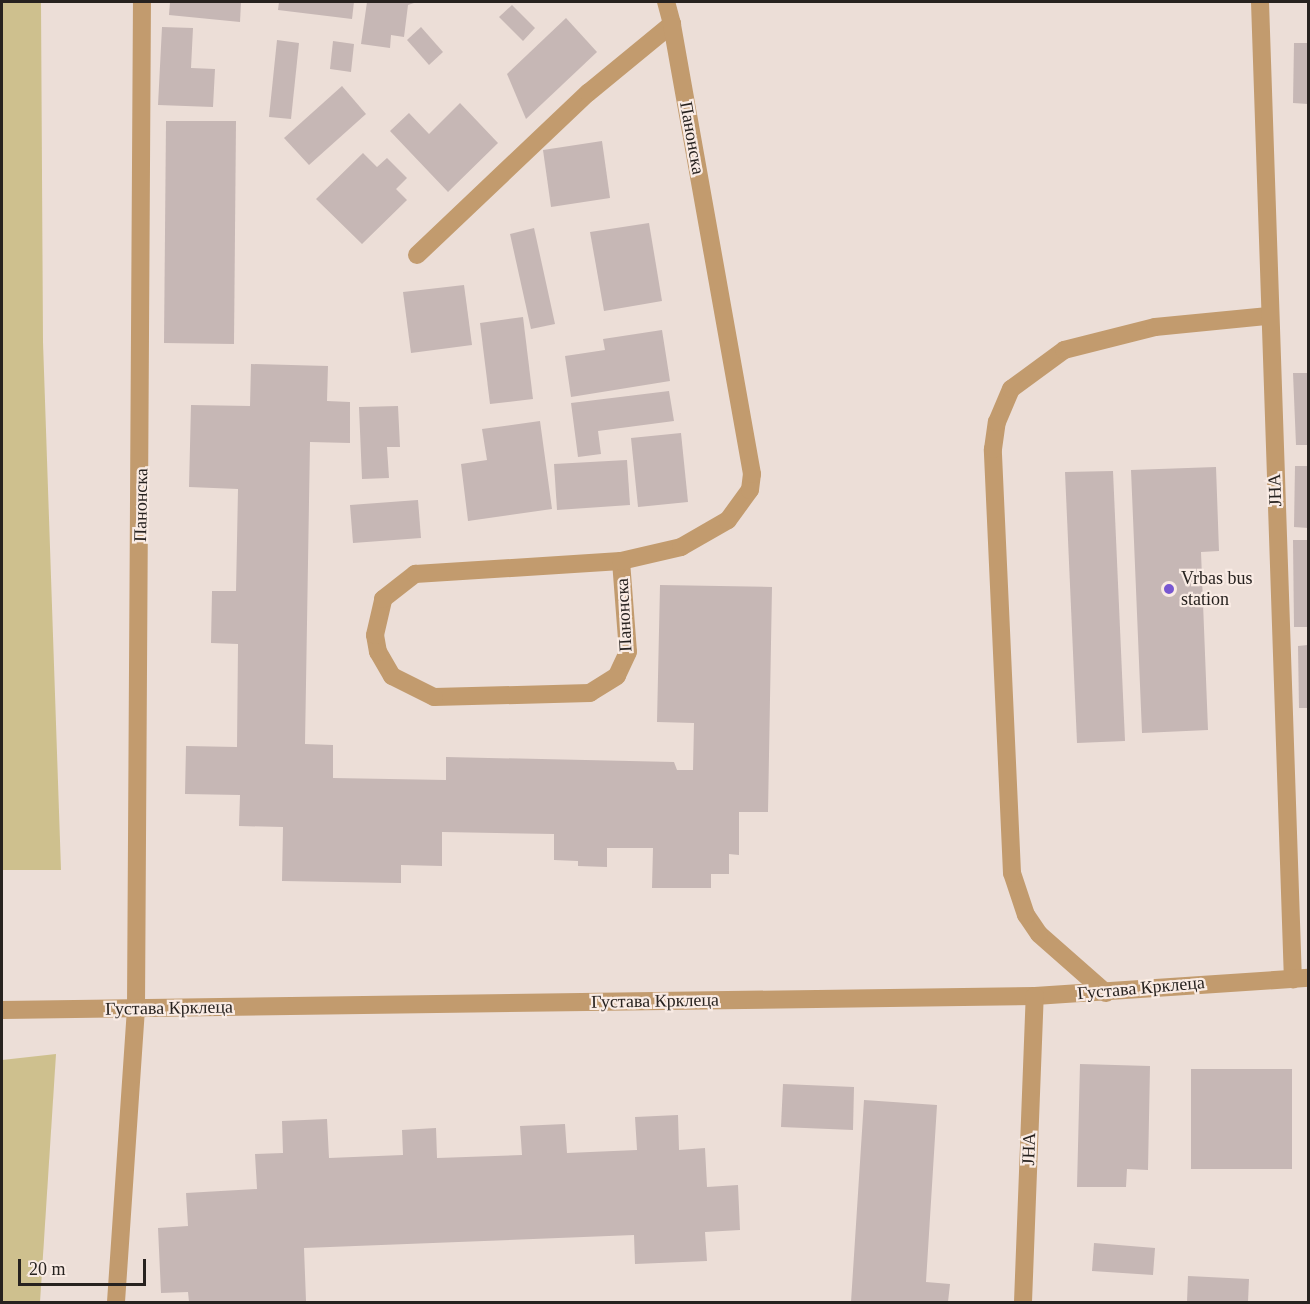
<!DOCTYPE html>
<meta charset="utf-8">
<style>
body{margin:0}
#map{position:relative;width:1310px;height:1304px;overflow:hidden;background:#ecded7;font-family:Georgia,serif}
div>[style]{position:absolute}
.green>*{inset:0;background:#cec08e}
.building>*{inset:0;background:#c6b7b5}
.service>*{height:18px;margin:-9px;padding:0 9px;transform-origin:9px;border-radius:9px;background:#c29b6e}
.minor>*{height:18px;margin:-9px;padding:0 9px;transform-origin:9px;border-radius:9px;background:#c29b6e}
.dots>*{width:16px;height:16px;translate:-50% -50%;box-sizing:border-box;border:3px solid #f9ebe4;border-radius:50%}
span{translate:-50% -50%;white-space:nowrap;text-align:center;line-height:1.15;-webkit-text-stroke:4.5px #f9ebe4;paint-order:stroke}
.street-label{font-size:18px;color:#27221f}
.poi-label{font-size:18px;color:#27221f}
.left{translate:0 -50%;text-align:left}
.frame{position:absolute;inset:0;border:3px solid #27221f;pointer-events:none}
.scale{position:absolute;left:18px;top:1259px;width:128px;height:27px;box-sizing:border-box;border:3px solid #27221f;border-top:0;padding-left:8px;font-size:18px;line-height:21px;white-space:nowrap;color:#27221f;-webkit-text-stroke:4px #f9ebe4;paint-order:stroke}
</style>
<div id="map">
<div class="green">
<i style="clip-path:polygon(2px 2px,41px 2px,43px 342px,61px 870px,2px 870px)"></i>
<i style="clip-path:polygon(56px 1054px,40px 1302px,2px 1302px,2px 1060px)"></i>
</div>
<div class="building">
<i style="clip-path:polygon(170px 2px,241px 2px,240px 22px,169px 15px)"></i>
<i style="clip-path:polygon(279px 2px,354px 2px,352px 19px,278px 10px)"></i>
<i style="clip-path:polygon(367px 2px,417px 2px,408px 5px,404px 37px,391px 35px,390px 48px,361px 44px)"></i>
<i style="clip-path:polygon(512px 5px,535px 28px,523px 41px,499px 17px)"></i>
<i style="clip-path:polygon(566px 18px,597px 52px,526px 119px,507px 74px)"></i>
<i style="clip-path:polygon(162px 27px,193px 28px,191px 68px,215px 69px,213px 107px,158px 105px)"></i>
<i style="clip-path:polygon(421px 27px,443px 52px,429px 65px,407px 40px)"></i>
<i style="clip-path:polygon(277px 40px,299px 43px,291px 119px,269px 117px)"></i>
<i style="clip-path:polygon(333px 41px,354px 44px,351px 72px,330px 69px)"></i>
<i style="clip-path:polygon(1294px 43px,1308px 43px,1308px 104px,1293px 103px)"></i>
<i style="clip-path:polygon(342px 86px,366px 114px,309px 165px,284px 138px)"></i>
<i style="clip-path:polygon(460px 103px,498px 143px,448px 192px,390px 131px,409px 113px,429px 134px)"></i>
<i style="clip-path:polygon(166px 121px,236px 121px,234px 344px,164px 343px)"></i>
<i style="clip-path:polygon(602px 141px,610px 198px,551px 207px,543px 150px)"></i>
<i style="clip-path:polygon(363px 153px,377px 167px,387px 158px,407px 178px,396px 189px,407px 200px,362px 244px,316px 199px)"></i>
<i style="clip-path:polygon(649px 223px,662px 301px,604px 311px,590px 232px)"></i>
<i style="clip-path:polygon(534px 228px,555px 324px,531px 329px,510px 234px)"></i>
<i style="clip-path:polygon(464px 285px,472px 345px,411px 353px,403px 292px)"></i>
<i style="clip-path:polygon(523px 317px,533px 399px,490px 404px,480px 323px)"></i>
<i style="clip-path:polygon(662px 330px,670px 381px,571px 397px,565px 356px,605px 350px,603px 339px)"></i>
<i style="clip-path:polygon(251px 364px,328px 366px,327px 401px,350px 402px,350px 443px,310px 442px,305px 744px,333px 745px,333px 778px,446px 780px,446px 757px,674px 762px,677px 770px,693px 770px,694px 723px,657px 722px,660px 585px,772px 587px,768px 812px,739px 812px,739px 855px,729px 854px,729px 874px,711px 874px,711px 888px,652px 888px,653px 848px,607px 848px,607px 867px,578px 866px,578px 861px,554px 860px,554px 834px,442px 832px,442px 866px,401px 865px,401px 883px,282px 881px,283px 827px,239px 826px,240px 795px,185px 794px,186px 746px,237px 747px,238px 644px,211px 643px,212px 591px,236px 591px,238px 489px,189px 487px,191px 405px,250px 406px)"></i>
<i style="clip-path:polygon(1293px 373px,1308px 373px,1308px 445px,1296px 445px)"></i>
<i style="clip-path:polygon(669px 391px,674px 421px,598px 431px,601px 454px,578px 457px,571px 403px)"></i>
<i style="clip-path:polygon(398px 406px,400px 447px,387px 447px,389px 478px,362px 479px,359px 407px)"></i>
<i style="clip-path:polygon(540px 421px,552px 509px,468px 521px,461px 464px,487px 460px,482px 429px)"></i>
<i style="clip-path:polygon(681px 433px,688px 502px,638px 507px,631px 438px)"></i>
<i style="clip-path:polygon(627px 460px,630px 505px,557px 510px,554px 464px)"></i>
<i style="clip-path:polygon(1295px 466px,1308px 466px,1308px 528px,1294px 527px)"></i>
<i style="clip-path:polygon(1216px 467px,1219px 551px,1201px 552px,1208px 730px,1142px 733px,1131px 470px)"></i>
<i style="clip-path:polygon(1113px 471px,1125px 741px,1077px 743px,1065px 472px)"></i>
<i style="clip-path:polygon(418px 500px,421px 538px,353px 543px,350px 505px)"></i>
<i style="clip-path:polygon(1293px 540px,1308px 540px,1308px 627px,1294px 627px)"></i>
<i style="clip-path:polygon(1308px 645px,1308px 708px,1299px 708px,1298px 646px)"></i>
<i style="clip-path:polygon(1080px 1064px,1150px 1066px,1148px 1170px,1127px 1169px,1126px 1187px,1077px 1187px)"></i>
<i style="clip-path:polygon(1191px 1069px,1292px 1069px,1292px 1169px,1191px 1169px)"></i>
<i style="clip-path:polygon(783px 1084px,854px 1087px,853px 1130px,781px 1127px)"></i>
<i style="clip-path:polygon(864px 1100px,937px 1105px,926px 1282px,950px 1284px,948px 1302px,851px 1302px)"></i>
<i style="clip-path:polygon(678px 1115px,679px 1150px,705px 1148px,707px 1187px,738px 1185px,740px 1230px,705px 1232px,707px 1261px,635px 1264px,634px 1235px,304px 1248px,306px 1301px,189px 1302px,188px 1292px,161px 1293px,158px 1228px,188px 1226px,186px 1193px,257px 1189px,255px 1154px,283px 1153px,282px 1121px,327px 1119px,329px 1158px,403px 1155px,402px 1130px,436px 1128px,437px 1158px,522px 1155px,520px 1126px,565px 1124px,567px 1153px,637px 1150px,635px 1117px)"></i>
<i style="clip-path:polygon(1094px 1243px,1155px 1248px,1153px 1275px,1092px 1271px)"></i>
<i style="clip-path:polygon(1188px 1276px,1249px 1279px,1248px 1302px,1187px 1302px)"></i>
</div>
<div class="service">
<i style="left:1106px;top:993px;width:89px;rotate:-138.6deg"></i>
<i style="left:1039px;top:934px;width:23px;rotate:-124deg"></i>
<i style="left:1026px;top:915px;width:44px;rotate:-108.4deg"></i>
<i style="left:1012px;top:873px;width:424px;rotate:-92.6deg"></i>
<i style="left:993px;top:449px;width:27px;rotate:-82deg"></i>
<i style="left:997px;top:422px;width:36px;rotate:-67deg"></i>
<i style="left:1011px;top:389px;width:66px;rotate:-36.3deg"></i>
<i style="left:1064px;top:350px;width:94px;rotate:-14.2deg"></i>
<i style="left:1155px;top:327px;width:114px;rotate:-5.6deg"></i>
<i style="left:116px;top:1302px;width:295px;rotate:-86.1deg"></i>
</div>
<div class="minor">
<i style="left:1260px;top:2px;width:978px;rotate:88.07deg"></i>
<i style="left:417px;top:255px;width:236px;rotate:-43.5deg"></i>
<i style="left:588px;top:93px;width:109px;rotate:-39.4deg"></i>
<i style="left:672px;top:24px;width:23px;rotate:-105deg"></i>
<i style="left:621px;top:561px;width:91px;rotate:85.6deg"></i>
<i style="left:628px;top:652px;width:26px;rotate:115deg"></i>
<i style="left:617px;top:676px;width:32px;rotate:148deg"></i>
<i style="left:590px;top:693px;width:156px;rotate:178.5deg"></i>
<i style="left:434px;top:697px;width:47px;rotate:-153.4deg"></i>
<i style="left:392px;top:676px;width:28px;rotate:-120deg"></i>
<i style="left:378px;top:652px;width:17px;rotate:-100deg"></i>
<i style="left:375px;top:635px;width:37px;rotate:-77deg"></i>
<i style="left:383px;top:599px;width:41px;rotate:-38deg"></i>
<i style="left:415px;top:574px;width:206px;rotate:-3.6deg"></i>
<i style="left:621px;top:561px;width:62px;rotate:-13.1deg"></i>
<i style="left:681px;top:547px;width:54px;rotate:-29.9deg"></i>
<i style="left:728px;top:520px;width:37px;rotate:-54deg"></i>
<i style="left:750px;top:490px;width:16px;rotate:-83deg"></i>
<i style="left:752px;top:474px;width:457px;rotate:-100.1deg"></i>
<i style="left:136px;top:1008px;width:1006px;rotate:-89.66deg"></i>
<i style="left:2px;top:1010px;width:1033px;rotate:-0.78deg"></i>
<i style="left:1035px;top:996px;width:274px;rotate:-3.8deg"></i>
<i style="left:1023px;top:1302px;width:306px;rotate:-87.8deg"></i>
</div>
<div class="dots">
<i style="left:1169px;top:589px;background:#7857d1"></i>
</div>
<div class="street-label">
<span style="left:692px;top:138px;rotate:80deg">Панонска</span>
<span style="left:1275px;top:490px;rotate:-92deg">ЈНА</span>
<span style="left:141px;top:505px;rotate:-89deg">Панонска</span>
<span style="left:624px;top:615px;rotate:-93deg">Панонска</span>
<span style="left:1141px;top:988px;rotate:-5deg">Густава Крклеца</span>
<span style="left:655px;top:1001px;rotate:-1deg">Густава Крклеца</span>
<span style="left:169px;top:1008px;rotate:-1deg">Густава Крклеца</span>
<span style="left:1029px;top:1149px;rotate:-88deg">ЈНА</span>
</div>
<div class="poi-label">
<span class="left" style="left:1181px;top:589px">Vrbas bus<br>station</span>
</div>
<div class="frame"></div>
<div class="scale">20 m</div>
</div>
